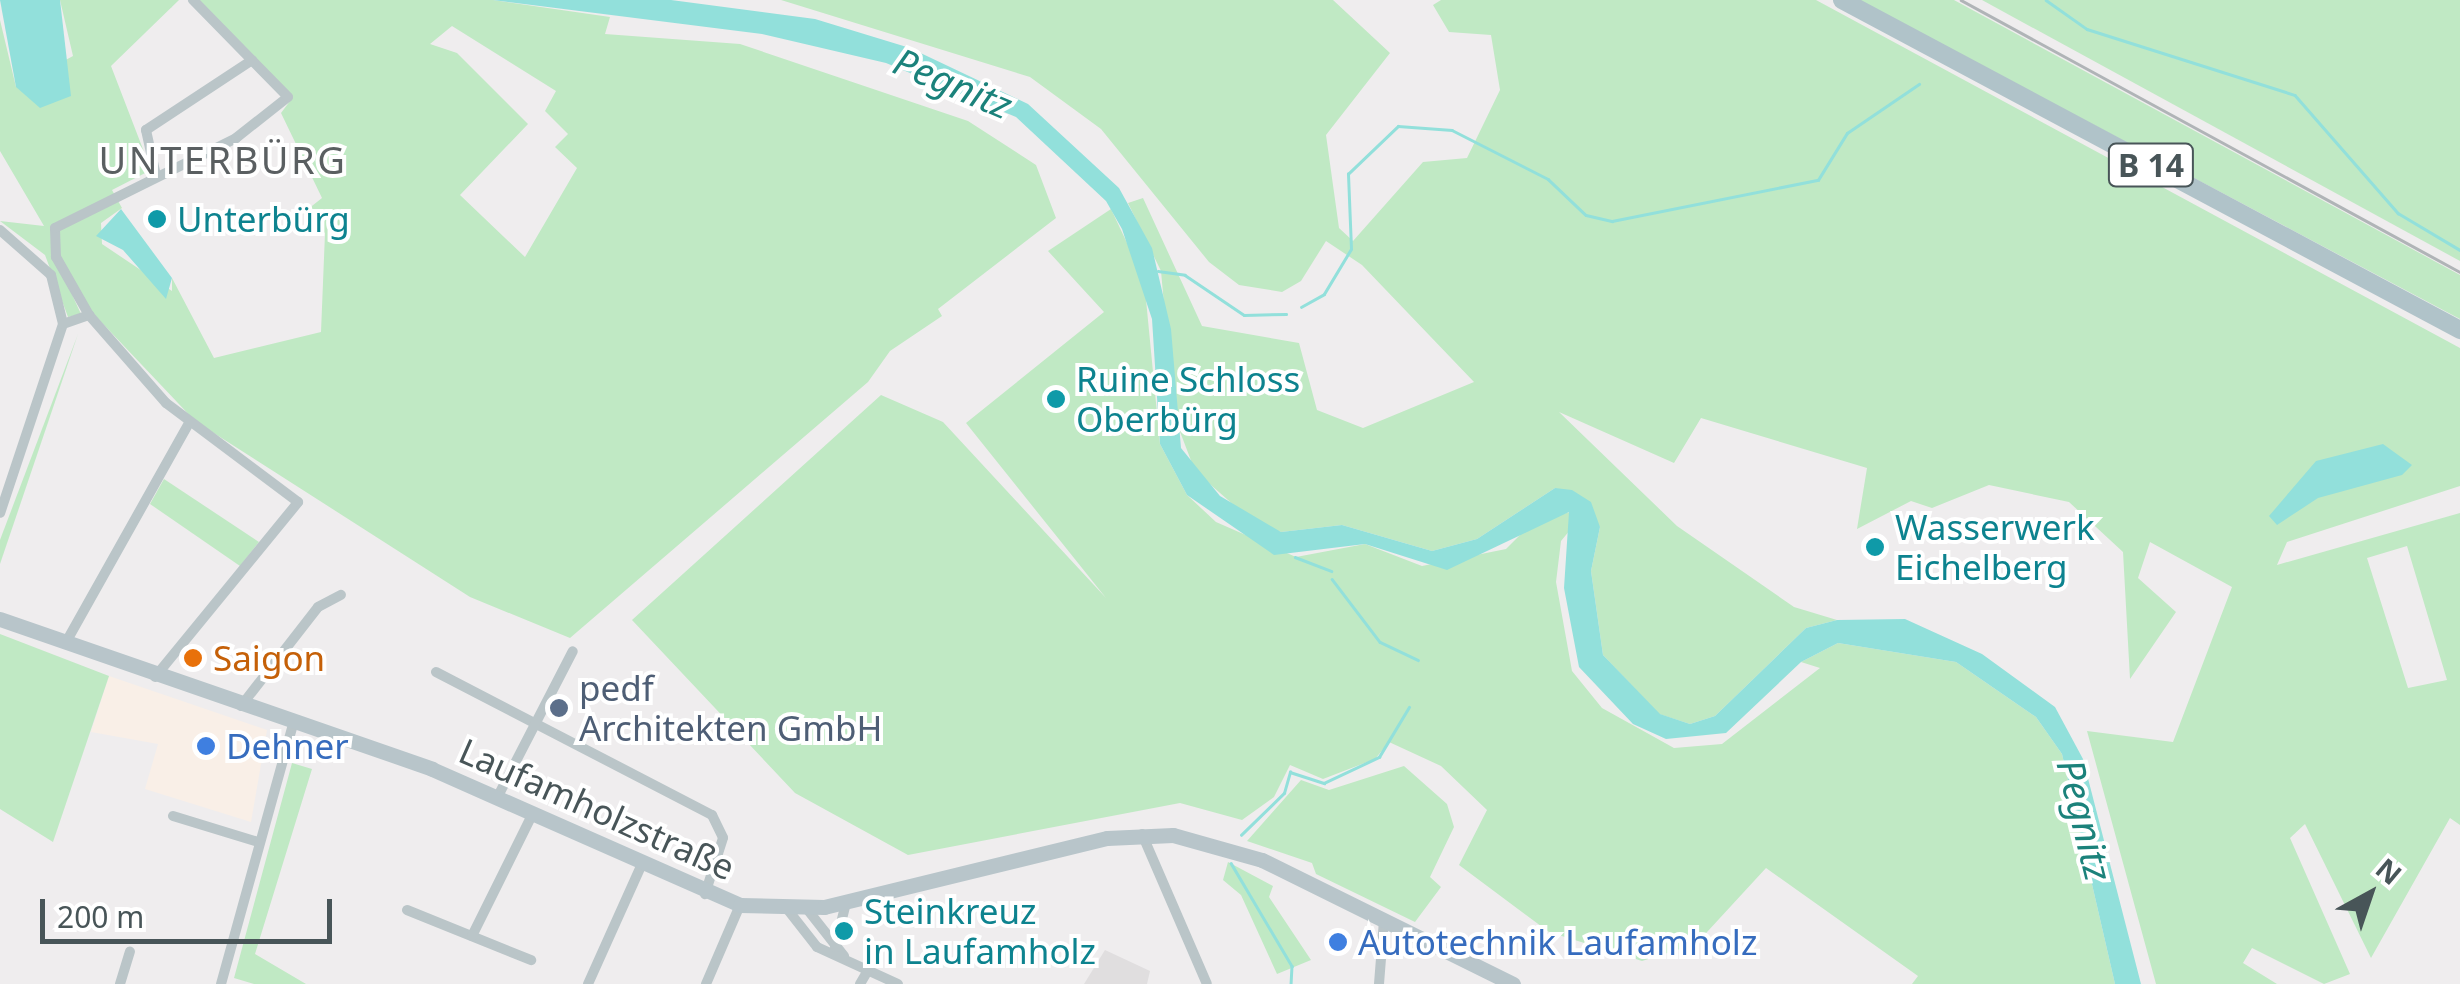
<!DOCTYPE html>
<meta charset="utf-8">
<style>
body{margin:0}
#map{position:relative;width:2460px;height:984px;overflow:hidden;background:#efedee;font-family:"Noto Sans",sans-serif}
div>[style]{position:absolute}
.commercial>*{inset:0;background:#f9efe7}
.education>*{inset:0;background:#e0dedf}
.green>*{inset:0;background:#c0e9c4}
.water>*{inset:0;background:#92e0db}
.stream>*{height:2.5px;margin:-1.25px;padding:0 1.25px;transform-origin:1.25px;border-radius:1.25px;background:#92e0db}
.street>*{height:10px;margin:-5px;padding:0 5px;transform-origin:5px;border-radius:5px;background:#bac5c8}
.secondary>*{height:15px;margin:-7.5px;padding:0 7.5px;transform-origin:7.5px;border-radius:7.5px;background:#b8c5ca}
.primary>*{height:18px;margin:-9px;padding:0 9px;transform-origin:9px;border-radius:9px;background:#b0c3c9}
.rail>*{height:2.5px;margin:-1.25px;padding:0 1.25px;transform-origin:1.25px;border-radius:1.25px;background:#b0b4b7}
.dots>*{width:28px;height:28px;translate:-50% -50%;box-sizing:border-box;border:5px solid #fff;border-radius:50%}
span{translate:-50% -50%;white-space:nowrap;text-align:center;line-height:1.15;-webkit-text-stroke:8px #fff;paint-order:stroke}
.shield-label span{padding:2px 8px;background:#fff;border:2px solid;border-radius:8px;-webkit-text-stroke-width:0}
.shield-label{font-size:32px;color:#485558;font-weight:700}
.culture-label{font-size:35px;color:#0d838f}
.left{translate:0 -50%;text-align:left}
.food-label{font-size:35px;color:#c56008}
.service-label{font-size:35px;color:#4e5e75}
.shop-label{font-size:35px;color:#366cbe}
.street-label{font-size:35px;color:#485558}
.water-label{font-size:38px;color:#1b827b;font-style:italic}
.neighbourhood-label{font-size:38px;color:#5a5f61;letter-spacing:2.5px}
.north{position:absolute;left:2320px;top:844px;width:100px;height:100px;-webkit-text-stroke:8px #fff;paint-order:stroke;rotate:40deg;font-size:28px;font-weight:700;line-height:40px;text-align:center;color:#485558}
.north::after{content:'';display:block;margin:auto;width:35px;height:45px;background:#485558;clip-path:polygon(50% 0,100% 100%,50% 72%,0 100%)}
.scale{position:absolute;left:40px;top:899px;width:292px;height:45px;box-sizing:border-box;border:5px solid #485558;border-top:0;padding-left:12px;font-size:30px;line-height:35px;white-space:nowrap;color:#485558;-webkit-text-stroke:8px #fff;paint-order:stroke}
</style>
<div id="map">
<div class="commercial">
<i style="clip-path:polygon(109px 676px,267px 730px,251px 822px,145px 789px,158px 744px,91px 732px)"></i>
</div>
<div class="education">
<i style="clip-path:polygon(1105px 950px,1150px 971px,1147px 984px,1084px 984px)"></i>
</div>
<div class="green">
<i style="clip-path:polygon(evenodd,60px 0,179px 0,111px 66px,151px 170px,112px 190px,122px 208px,101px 223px,102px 244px,172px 291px,172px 278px,214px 358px,321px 332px,325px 233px,303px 213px,322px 198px,281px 113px,293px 97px,199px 0,493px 0,610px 17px,605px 34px,740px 44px,968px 121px,1036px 165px,1056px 218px,938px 309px,942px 316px,890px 351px,868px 382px,570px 638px,470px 597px,195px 421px,69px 288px,81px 314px,68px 317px,45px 255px,0 221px,44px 226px,0 151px,0 20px,16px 87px,73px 56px,60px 0,452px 26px,556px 91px,545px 111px,568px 134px,555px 147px,577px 168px,525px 257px,460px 195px,528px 124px,457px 53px,430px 44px,452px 26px)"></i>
<i style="clip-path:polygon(evenodd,781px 0,1333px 0,1390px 53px,1326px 135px,1339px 228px,1353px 241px,1423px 162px,1467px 158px,1500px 90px,1491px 35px,1449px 32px,1433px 5px,1441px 0,1816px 0,2460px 348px,2460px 486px,2287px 542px,2277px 565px,2460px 513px,2460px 825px,2450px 818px,2371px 958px,2305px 824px,2290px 838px,2350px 974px,2324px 984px,2252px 948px,2243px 963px,2277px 984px,2156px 984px,2087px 731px,2173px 742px,2232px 587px,2150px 542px,2138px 578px,2176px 612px,2130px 679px,2123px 552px,2069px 502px,1989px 485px,1932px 508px,1911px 501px,1857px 529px,1867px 468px,1701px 418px,1674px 463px,1559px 412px,1677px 526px,1794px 607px,1837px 620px,1806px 628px,1715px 716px,1690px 724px,1659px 714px,1603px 655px,1591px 571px,1600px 527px,1555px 488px,1477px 539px,1432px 551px,1342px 525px,1281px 532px,1253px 522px,1195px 471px,1174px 416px,1161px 271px,1128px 203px,1143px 198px,1202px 326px,1299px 343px,1317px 410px,1363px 428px,1474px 382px,1362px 265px,1326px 241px,1301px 281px,1282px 292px,1239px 285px,1209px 262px,1101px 129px,1030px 77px,781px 0,2407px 546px,2447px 680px,2408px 688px,2367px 558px,2407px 546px)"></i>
<i style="clip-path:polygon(1858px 0,1954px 0,2460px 275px,2460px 319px)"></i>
<i style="clip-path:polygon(1982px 0,2460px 0,2460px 261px)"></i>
<i style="clip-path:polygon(1111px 209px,1144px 279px,1160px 444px,1187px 495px,1216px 522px,1296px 557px,1365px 544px,1422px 566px,1506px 549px,1533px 522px,1570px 512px,1575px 524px,1561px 541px,1556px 582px,1572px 671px,1602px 708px,1674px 748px,1722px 744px,1820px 668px,1801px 662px,1838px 643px,1956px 662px,2036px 717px,2062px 754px,2115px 984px,1912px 984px,1918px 976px,1766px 868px,1696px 944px,1642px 961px,1549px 932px,1459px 865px,1487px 810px,1441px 766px,1389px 742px,1375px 759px,1323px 779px,1290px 765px,1274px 797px,1242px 820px,1180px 803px,908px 855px,795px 793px,632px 620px,881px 395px,943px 422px,1106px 598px,966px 423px,1104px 312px,1048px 251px)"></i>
<i style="clip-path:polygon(78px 334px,0 564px,0 540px)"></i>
<i style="clip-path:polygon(164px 479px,259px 542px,240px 566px,150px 504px)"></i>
<i style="clip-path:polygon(0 634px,109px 676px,53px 842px,0 809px)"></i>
<i style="clip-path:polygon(292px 763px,312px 769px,255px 954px,306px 984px,254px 984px,234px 978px)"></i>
<i style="clip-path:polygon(1404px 766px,1447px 804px,1454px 827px,1430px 877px,1441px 887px,1415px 922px,1316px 874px,1312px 863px,1247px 841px,1301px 780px,1329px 790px)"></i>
<i style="clip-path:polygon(1228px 862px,1273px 886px,1269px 897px,1311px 960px,1277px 974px,1241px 895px,1223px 880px)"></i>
</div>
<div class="water">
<i style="clip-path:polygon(0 0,60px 0,71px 96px,40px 108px,16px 87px)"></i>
<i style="clip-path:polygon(493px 0,671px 0,815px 19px,910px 48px,1028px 104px,1119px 188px,1152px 248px,1171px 329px,1181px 448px,1220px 496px,1281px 532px,1342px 525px,1432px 551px,1477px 539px,1555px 488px,1572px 490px,1591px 502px,1600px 527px,1591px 571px,1603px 655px,1660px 714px,1690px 724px,1715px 716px,1806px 628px,1837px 620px,1905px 619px,1982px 654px,2055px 707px,2083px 759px,2141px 984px,2115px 984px,2062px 754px,2036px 717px,1956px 662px,1838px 643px,1801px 662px,1726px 733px,1666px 739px,1633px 724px,1579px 667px,1564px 588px,1569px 512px,1447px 570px,1365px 544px,1274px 555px,1187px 495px,1160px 444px,1152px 319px,1122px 229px,1106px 201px,1016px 117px,886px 63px,762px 34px)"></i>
<i style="clip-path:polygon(121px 209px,172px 278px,166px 299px,123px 250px,96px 236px)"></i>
<i style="clip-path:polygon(2383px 444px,2412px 465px,2402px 475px,2318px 498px,2277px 525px,2269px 516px,2316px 461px)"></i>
</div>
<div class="stream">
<i style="left:2046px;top:0;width:50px;rotate:35.3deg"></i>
<i style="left:2087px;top:29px;width:218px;rotate:17.6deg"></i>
<i style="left:2295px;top:95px;width:157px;rotate:48.9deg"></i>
<i style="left:2398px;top:213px;width:72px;rotate:30.8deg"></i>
<i style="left:1158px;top:271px;width:27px;rotate:8deg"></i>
<i style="left:1185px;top:275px;width:71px;rotate:34.1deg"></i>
<i style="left:1244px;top:315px;width:42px;rotate:-1.4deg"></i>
<i style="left:1301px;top:307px;width:26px;rotate:-29deg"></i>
<i style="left:1324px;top:294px;width:52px;rotate:-59deg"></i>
<i style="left:1351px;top:249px;width:75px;rotate:-92.3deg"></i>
<i style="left:1348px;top:174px;width:69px;rotate:-43.8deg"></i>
<i style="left:1398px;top:126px;width:54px;rotate:4.2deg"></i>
<i style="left:1452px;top:130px;width:108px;rotate:27deg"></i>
<i style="left:1548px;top:179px;width:52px;rotate:43.5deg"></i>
<i style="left:1586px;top:215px;width:27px;rotate:13deg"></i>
<i style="left:1612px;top:221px;width:210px;rotate:-11.3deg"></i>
<i style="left:1818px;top:180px;width:55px;rotate:-58.3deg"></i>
<i style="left:1847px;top:133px;width:87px;rotate:-34.2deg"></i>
<i style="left:1295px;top:557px;width:39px;rotate:21deg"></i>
<i style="left:1332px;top:579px;width:79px;rotate:52.7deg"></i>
<i style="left:1380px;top:642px;width:42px;rotate:25.3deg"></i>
<i style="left:1241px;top:835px;width:60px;rotate:-44.3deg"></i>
<i style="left:1284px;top:793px;width:22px;rotate:-74deg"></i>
<i style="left:1290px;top:772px;width:36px;rotate:18deg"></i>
<i style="left:1324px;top:783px;width:61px;rotate:-25.3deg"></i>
<i style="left:1379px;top:757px;width:58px;rotate:-59deg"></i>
<i style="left:1231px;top:863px;width:120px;rotate:59.4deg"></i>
<i style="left:1292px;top:966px;width:18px;rotate:93deg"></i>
</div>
<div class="street">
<i style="left:155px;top:171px;width:42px;rotate:-102.4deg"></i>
<i style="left:146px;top:130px;width:127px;rotate:-33.4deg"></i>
<i style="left:0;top:230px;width:68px;rotate:41.4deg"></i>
<i style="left:51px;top:275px;width:50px;rotate:76.2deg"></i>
<i style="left:63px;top:324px;width:199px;rotate:108.4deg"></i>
<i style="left:63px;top:324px;width:28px;rotate:-19deg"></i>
<i style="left:65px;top:644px;width:253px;rotate:-60.7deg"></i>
<i style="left:436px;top:672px;width:311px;rotate:27.4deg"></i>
<i style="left:712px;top:815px;width:25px;rotate:64deg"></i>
<i style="left:723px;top:838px;width:59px;rotate:107.8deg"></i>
<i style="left:155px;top:677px;width:226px;rotate:-50.7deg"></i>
<i style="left:298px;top:502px;width:165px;rotate:-143.1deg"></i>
<i style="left:166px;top:403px;width:117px;rotate:-131.2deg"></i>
<i style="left:89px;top:315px;width:67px;rotate:-119.6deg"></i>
<i style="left:56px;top:257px;width:29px;rotate:-92deg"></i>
<i style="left:55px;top:228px;width:202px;rotate:-26.4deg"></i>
<i style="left:236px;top:138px;width:66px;rotate:-38.3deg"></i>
<i style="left:288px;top:97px;width:136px;rotate:-134.4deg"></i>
<i style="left:241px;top:706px;width:125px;rotate:-52.1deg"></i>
<i style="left:318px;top:607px;width:26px;rotate:-28deg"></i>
<i style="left:497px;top:798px;width:165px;rotate:-62.7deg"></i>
<i style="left:173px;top:816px;width:89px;rotate:17deg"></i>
<i style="left:1142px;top:834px;width:163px;rotate:66.6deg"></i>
<i style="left:807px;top:909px;width:60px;rotate:51.8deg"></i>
<i style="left:407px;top:910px;width:134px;rotate:22deg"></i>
<i style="left:788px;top:910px;width:47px;rotate:51.9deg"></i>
<i style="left:817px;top:947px;width:89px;rotate:24.6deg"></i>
<i style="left:472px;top:936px;width:135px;rotate:-63.6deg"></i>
<i style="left:835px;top:947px;width:45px;rotate:-76deg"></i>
<i style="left:120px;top:984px;width:34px;rotate:-73deg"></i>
<i style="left:221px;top:984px;width:270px;rotate:-74.5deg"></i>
<i style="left:588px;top:984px;width:129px;rotate:-65.8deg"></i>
<i style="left:706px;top:984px;width:86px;rotate:-66.7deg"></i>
<i style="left:860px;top:984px;width:16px;rotate:-60deg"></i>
<i style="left:1379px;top:984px;width:64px;rotate:-85.5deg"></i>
</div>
<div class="secondary">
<i style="left:0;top:619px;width:457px;rotate:19.1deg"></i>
<i style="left:432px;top:769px;width:337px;rotate:23.8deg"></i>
<i style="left:740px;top:905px;width:84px;rotate:1.4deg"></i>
<i style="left:824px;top:907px;width:291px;rotate:-13.7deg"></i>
<i style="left:1107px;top:838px;width:66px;rotate:-2.6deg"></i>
<i style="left:1173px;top:835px;width:92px;rotate:15.7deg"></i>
<i style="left:1262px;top:860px;width:280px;rotate:26.3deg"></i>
</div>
<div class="primary">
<i style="left:1842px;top:0;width:701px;rotate:28.1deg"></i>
</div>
<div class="rail">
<i style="left:1961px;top:0;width:568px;rotate:28.59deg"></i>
</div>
<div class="dots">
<i style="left:157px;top:219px;background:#0f9aa8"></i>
<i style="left:1056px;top:399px;background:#0f9aa8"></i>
<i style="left:1875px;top:547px;background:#0f9aa8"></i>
<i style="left:193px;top:658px;background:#e8710a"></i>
<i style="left:559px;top:708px;background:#5c6f8a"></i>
<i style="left:206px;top:746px;background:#3f7fe0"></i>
<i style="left:844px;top:931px;background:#0f9aa8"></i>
<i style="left:1338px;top:942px;background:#3f7fe0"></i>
</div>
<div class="shield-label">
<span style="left:2151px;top:165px">B 14</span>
</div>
<div class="culture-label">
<span class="left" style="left:177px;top:219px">Unterbürg</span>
<span class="left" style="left:1076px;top:399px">Ruine Schloss<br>Oberbürg</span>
<span class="left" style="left:1895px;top:547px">Wasserwerk<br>Eichelberg</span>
<span class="left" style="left:864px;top:931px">Steinkreuz<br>in Laufamholz</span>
</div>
<div class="food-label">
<span class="left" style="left:213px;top:658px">Saigon</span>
</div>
<div class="service-label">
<span class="left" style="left:579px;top:708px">pedf<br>Architekten GmbH</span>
</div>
<div class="shop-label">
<span class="left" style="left:226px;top:746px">Dehner</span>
<span class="left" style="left:1358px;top:942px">Autotechnik Laufamholz</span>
</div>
<div class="street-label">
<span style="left:597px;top:809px;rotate:24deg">Laufamholzstraße</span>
</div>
<div class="water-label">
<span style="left:953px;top:83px;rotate:23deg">Pegnitz</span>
<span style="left:2085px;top:820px;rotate:76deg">Pegnitz</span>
</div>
<div class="neighbourhood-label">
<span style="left:223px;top:160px">UNTERBÜRG</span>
</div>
<div class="north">N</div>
<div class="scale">200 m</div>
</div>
